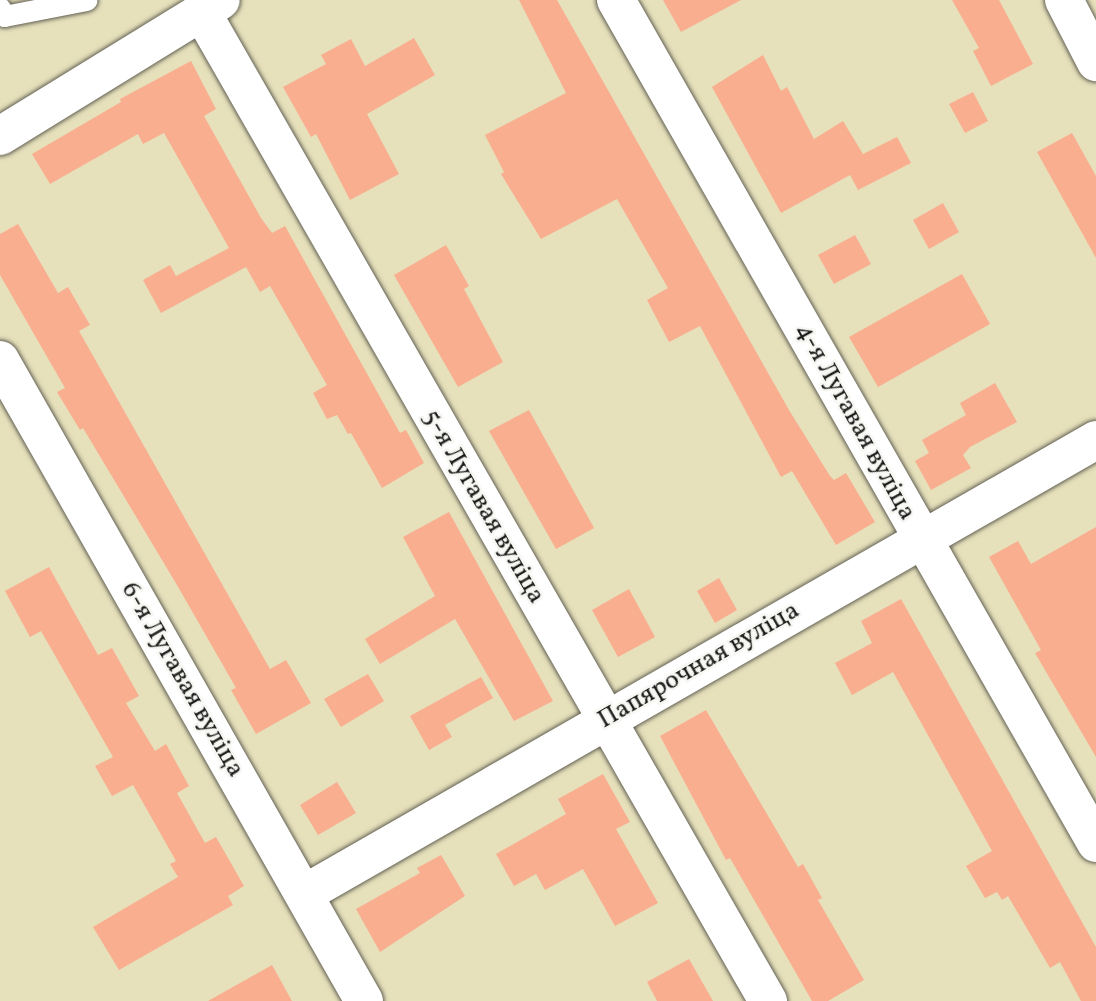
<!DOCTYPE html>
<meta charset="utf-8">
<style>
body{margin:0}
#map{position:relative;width:1096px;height:1001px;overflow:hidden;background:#e6e0bb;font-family:Vollkorn,serif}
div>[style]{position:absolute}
.building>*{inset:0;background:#f9ae90}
.roads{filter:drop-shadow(0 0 2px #636154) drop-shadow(0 0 2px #636154)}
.lane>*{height:21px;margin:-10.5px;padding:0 10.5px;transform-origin:10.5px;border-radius:10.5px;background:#fff}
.street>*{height:38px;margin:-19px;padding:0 19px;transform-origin:19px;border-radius:19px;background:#fff}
span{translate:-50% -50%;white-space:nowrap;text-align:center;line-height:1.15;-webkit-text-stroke:5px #f6f6f2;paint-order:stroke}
.street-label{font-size:26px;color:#1c1c1c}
</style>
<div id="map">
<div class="building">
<i style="clip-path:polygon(519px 0,557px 0,789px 410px,830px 476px,834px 480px,846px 473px,875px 522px,836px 545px,792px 471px,781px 477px,700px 326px,669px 342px,647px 300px,668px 288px,617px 199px,541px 239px,501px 174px,504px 172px,485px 135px,566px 93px)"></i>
<i style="clip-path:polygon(663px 0,741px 0,681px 32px)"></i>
<i style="clip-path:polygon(952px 0,999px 0,1033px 64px,991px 86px,973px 51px,979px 48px)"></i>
<i style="clip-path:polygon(414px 38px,435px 75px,367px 114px,399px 174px,350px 200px,316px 134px,311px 137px,283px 87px,326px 64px,321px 55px,351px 39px,365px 66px)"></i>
<i style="clip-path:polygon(763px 55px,781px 91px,787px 87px,814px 139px,843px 121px,863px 154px,897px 137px,911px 163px,858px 190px,850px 175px,781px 213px,712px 87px)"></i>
<i style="clip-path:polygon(191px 61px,216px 109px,204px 116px,261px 218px,272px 233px,285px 226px,400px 433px,406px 430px,424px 463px,382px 488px,351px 433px,348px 434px,337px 415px,327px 419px,313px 393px,327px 385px,270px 286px,260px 292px,246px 267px,161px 313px,143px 280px,170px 265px,176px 276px,229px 248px,164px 133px,143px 144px,138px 134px,50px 184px,32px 154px,121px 102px,120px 99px)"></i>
<i style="clip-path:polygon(973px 92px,988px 121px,965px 133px,949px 104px)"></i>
<i style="clip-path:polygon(1072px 133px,1096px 176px,1096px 258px,1037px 152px)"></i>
<i style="clip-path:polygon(943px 203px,959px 232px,929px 249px,913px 220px)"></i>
<i style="clip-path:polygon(18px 224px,58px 293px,68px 287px,90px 325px,79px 331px,270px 669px,286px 660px,311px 703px,256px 734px,231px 690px,236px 688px,177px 585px,83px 428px,80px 430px,57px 392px,65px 388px,0 275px,0 234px)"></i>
<i style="clip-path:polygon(855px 235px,871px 264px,834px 284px,818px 255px)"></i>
<i style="clip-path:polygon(446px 245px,469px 286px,464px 289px,503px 362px,458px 387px,394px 275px)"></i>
<i style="clip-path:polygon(962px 274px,990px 324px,878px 387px,849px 337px)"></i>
<i style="clip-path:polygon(995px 383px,1017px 422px,970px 447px,963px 455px,971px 468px,931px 490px,915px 461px,929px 453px,922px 440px,966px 415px,960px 403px)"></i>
<i style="clip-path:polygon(529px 410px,594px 528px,556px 549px,489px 431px)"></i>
<i style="clip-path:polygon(449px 512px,553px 701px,514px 721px,455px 619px,380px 664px,365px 639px,435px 596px,403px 537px)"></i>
<i style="clip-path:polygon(1096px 527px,1096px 757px,1035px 653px,1041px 650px,989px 557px,1018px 541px,1031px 564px)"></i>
<i style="clip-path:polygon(49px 567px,98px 655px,112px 648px,139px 696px,126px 703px,155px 751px,166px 744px,189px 786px,177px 793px,205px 843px,216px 837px,244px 886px,228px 896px,233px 905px,119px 970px,93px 927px,178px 877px,170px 864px,176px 861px,133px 785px,112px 796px,95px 766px,113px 757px,41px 631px,30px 637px,5px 591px)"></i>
<i style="clip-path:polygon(719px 578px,737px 610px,715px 623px,697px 591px)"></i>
<i style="clip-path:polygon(629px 589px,655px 637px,618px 657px,592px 610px)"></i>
<i style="clip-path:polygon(901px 599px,1096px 947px,1096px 1001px,1081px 1001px,1060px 962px,1050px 968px,1008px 896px,1002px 900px,997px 892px,985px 898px,966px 866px,992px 851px,893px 672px,852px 695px,835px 663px,872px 643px,861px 621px)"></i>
<i style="clip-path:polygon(368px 674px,384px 701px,341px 727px,324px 699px)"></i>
<i style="clip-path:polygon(481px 677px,493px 698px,445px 725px,452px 737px,429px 750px,410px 716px)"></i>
<i style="clip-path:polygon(706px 710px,798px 867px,803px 864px,822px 898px,818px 900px,864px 980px,828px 1001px,812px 1001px,730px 858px,726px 860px,660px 736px)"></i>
<i style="clip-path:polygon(603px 774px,630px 822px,616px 829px,658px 903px,615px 926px,583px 869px,545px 890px,536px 874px,514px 886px,496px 854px,566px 814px,558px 799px)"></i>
<i style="clip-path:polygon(337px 782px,356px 813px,318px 835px,300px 805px)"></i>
<i style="clip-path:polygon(441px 855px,465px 896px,380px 952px,356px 909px,420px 873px,417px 868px)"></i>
<i style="clip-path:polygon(689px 959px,713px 1001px,657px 1001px,647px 982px)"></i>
<i style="clip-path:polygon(272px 965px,292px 1001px,208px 1001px)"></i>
</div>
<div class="roads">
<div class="lane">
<i style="left:0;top:8px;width:9px;rotate:63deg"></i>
<i style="left:4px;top:16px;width:84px;rotate:-11deg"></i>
</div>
<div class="street">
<i style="left:616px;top:0;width:970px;rotate:60.34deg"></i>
<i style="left:1064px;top:0;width:70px;rotate:62.7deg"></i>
<i style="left:201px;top:11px;width:1141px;rotate:60.2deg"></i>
<i style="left:0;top:136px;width:259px;rotate:-31.6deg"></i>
<i style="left:0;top:360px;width:737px;rotate:60.41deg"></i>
<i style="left:304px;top:894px;width:913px;rotate:-29.82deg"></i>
</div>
</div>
<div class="street-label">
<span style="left:855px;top:422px;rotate:61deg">4-я Лугавая вуліца</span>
<span style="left:483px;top:507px;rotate:60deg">5-я Лугавая вуліца</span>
<span style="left:699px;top:666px;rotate:-30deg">Папярочная вуліца</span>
<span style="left:182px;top:680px;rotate:60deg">6-я Лугавая вуліца</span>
</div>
</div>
